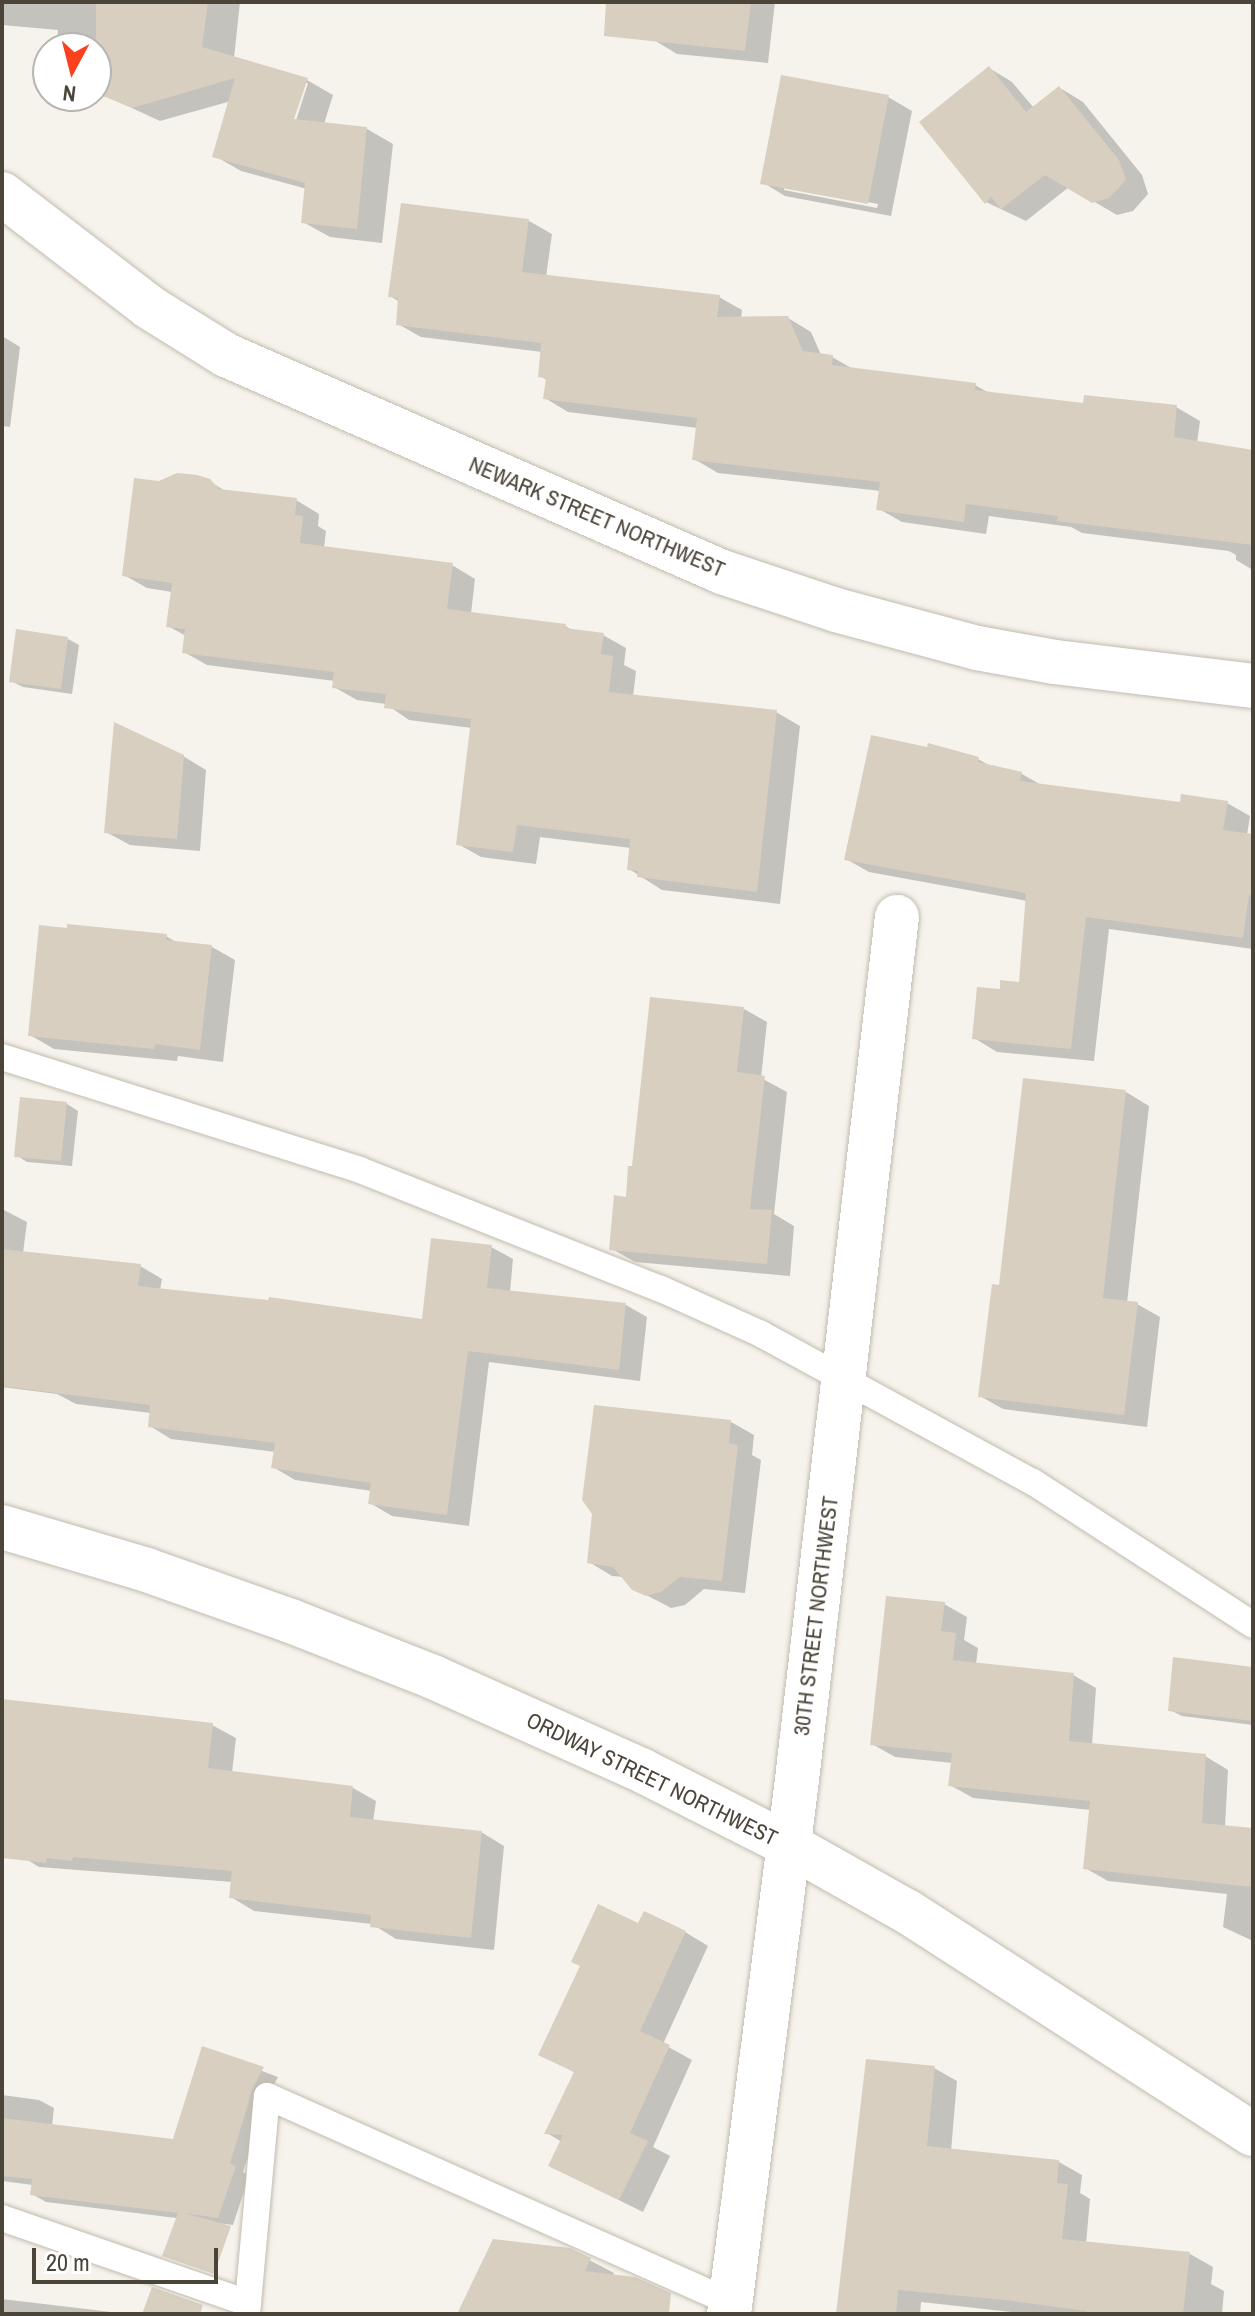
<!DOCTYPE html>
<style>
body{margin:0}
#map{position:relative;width:1255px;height:2316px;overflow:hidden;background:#f6f3ec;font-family:"Archivo Narrow",sans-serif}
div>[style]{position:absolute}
.shadow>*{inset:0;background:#0003}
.building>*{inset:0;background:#d8cfc1}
.roads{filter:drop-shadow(0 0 2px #c2bbae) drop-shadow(0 0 2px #c2bbae)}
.lane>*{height:26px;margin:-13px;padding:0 13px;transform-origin:13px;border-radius:13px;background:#fff}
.street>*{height:44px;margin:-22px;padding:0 22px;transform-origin:22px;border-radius:22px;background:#fff}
span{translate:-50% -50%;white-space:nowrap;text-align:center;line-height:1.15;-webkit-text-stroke:7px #fff;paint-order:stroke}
.street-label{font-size:22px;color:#4b4439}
.frame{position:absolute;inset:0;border:4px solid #4b4439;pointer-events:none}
.north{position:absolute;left:32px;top:32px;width:80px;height:80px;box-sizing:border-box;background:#fff;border:2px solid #b7b4b0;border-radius:50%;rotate:187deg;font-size:22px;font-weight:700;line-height:32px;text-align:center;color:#4b4439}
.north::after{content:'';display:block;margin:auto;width:28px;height:36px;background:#fc3f1d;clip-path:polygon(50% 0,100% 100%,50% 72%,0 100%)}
.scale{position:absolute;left:32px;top:2248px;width:186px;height:36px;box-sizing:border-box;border:4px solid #4b4439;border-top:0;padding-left:10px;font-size:24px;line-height:28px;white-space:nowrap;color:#4b4439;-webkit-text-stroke:6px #fff;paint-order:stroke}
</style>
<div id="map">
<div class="shadow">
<i style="clip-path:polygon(evenodd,2px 2px,240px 2px,234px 58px,307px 80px,333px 95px,324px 124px,367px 129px,393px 144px,382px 243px,330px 237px,303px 222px,307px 189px,241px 171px,215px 156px,231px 101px,160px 121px,108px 97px,96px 96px,96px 48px,56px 48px,58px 30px,2px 25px,2px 2px,304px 83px,308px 83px,293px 130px,290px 128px,304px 83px)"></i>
<i style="clip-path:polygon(627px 2px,775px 2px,768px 63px,677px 54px,654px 40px)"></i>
<i style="clip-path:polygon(989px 68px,1012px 82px,1034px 108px,1060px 88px,1083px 102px,1142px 175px,1148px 194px,1133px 211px,1117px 215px,1069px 187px,1026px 221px,986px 202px)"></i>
<i style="clip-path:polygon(evenodd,888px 97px,912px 111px,891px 216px,785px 196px,762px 182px,888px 97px,784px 186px,878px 204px,877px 208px,784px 190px,784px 186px)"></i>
<i style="clip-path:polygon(529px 221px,552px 234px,546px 277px,719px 297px,742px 310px,741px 319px,788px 318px,811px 332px,821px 355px,832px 357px,855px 370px,975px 385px,991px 394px,1085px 406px,1176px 407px,1200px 421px,1197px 443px,1253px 452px,1253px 570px,1236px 560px,1236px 555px,1229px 551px,1082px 533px,1071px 527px,989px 516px,986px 534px,902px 522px,879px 509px,881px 491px,718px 473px,694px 459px,698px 428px,568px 412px,545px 398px,547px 380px,540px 376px,542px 352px,421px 337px,398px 324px,400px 302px,390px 296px)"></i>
<i style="clip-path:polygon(2px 336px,20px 347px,10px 427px,2px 426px)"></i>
<i style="clip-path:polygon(209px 481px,227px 492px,296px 500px,319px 514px,318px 526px,326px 531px,324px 548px,452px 565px,475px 579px,471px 614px,565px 626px,574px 631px,603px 635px,626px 648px,624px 665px,636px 671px,633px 697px,776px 712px,800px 726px,780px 904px,662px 890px,629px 869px,631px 848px,540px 837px,536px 864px,481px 857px,458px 844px,472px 728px,409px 720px,386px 704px,357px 700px,334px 687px,335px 681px,207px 665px,184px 652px,186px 636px,168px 626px,172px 592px,147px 588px,124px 575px,159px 483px)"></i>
<i style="clip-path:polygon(68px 639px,79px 645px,72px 694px,23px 687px,11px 681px)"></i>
<i style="clip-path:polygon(183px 756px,206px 770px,200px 851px,130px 845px,106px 832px)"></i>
<i style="clip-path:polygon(978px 759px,992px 767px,1022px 774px,1043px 786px,1181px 805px,1227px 803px,1250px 816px,1247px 835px,1253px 838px,1253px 949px,1109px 929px,1094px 1061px,997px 1052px,974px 1038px,1002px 991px,1021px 984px,1027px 901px,869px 872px,846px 859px)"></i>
<i style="clip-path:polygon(166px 936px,179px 944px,212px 947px,235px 960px,223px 1062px,178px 1056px,177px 1061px,54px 1049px,30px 1035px)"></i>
<i style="clip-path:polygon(744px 1009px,767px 1022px,761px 1078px,787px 1092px,774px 1214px,794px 1226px,790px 1276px,635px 1262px,612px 1249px,634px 1168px)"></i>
<i style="clip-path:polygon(1126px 1092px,1149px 1106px,1127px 1303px,1137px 1304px,1160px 1317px,1147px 1427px,1003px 1409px,980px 1396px,1001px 1287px)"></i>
<i style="clip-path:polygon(67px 1104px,78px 1111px,72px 1166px,27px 1162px,16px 1155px)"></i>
<i style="clip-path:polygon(2px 1209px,27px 1222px,23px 1253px,140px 1266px,162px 1279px,160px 1290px,424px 1321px,491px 1247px,513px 1259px,510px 1292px,626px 1305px,647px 1317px,640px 1381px,489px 1362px,469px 1526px,392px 1516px,370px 1503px,372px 1491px,295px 1480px,273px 1467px,276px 1452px,171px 1439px,150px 1426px,151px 1413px,76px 1404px,57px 1394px,2px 1387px)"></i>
<i style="clip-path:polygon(731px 1422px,754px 1435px,752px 1455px,761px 1460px,745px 1593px,704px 1589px,685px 1605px,671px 1608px,633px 1588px,624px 1577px,612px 1576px,589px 1562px)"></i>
<i style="clip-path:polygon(944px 1604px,967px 1617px,964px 1640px,978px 1648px,976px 1664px,1073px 1675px,1096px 1688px,1092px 1745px,1205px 1756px,1228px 1770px,1225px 1827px,1253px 1830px,1253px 1941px,1223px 1927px,1227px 1894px,1108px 1881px,1085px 1868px,1091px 1810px,973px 1798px,950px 1785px,953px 1763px,895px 1757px,872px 1744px)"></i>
<i style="clip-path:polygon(1253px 1669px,1253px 1725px,1182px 1716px,1170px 1710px)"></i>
<i style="clip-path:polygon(2px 1701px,212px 1725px,236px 1738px,232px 1773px,353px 1788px,376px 1801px,373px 1822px,481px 1832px,504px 1846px,494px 1950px,396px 1939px,372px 1924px,254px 1911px,231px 1897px,233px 1882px,39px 1867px,16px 1853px,2px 1784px)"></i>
<i style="clip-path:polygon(639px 1925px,685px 1932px,708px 1946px,663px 2044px,692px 2060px,653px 2147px,670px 2156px,643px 2212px,574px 2178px,562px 2142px,547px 2133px,576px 2073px,541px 2054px)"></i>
<i style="clip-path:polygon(204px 2049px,278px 2077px,267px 2097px,243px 2172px,249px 2176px,233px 2225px,46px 2202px,32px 2194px,33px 2185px,2px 2181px,2px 2095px,39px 2100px,54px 2108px,52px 2126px,175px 2142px)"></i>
<i style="clip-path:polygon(934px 2068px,957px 2081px,951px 2151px,1059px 2162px,1082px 2175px,1080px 2193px,1090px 2199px,1086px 2244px,1190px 2254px,1213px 2267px,1211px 2284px,1224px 2291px,1222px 2314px,1029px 2314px,921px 2302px,920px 2314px,838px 2314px)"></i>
<i style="clip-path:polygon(570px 2250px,614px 2273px,611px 2279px,626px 2314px,459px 2314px)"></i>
<i style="clip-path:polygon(2px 2299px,128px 2314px,2px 2314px)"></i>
</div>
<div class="building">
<i style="clip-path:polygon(96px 2px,208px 2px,202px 47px,308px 78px,294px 119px,367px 127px,357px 229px,301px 223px,305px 183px,212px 157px,235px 78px,132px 108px,96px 93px)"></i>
<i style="clip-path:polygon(606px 2px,751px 2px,745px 51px,604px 36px)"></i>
<i style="clip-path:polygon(989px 66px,1026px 112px,1059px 86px,1119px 160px,1126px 180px,1109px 198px,1092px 203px,1045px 175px,1001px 209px,991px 197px,985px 204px,919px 122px)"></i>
<i style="clip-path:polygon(781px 75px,889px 95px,868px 204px,760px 184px)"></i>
<i style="clip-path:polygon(401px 203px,529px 219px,522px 272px,720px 295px,717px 317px,788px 316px,803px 351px,833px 355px,832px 365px,976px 383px,975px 390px,1083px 403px,1084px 395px,1177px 405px,1174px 437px,1253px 450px,1253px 545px,1057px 521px,1058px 516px,966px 504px,964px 522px,876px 510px,880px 482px,692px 460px,697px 418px,543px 399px,546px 378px,538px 377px,541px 343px,396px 325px,398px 298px,388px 297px)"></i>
<i style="clip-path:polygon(177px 473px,197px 475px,210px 479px,219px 489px,297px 498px,295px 515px,303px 516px,300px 543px,453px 563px,447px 609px,566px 624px,565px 628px,604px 633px,601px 654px,613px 656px,609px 692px,777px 710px,757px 892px,637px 877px,638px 871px,627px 870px,630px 839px,517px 825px,513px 852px,456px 845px,471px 719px,384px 708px,386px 694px,332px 688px,334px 672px,182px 653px,185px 629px,166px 627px,172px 583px,122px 576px,134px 478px,159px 481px)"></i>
<i style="clip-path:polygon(16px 629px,68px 637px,61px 689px,9px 682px)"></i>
<i style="clip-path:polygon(114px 722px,184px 755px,177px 839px,104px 833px)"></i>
<i style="clip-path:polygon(871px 735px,927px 747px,928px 743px,979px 757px,978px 762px,1022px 772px,1020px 781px,1180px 802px,1181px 794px,1228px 801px,1223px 830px,1253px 834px,1253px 896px,1249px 895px,1243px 938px,1086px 917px,1071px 1049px,972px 1039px,977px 987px,1000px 989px,1000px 980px,1019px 982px,1026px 893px,844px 860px)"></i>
<i style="clip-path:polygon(67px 924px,167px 934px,166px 940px,212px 945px,200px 1050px,155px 1044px,154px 1049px,28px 1036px,39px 925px,67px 928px)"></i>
<i style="clip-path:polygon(650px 997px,744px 1007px,737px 1072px,765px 1076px,750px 1209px,772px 1210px,767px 1264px,609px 1250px,614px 1195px,626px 1197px,628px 1166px,632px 1166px)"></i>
<i style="clip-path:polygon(1023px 1078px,1126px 1090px,1103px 1298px,1138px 1302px,1124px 1415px,978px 1397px,992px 1284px,999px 1285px)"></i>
<i style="clip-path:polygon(20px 1097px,67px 1102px,61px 1161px,14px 1157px)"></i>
<i style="clip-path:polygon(431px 1238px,492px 1245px,487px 1288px,626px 1303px,619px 1370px,468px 1351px,447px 1515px,368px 1504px,371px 1483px,271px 1468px,275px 1443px,148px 1427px,150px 1405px,2px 1386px,2px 1249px,141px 1264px,138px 1286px,268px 1300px,269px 1297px,422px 1319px)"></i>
<i style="clip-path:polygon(594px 1405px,731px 1420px,729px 1443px,738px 1445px,722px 1581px,680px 1577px,661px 1592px,646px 1596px,632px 1590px,613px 1567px,587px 1563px,592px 1514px,582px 1500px)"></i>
<i style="clip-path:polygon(886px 1596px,945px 1602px,941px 1631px,956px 1633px,953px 1660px,1074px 1673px,1069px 1741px,1206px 1754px,1202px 1823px,1253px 1828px,1253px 1887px,1083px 1869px,1090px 1801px,948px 1786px,952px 1753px,870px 1745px)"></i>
<i style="clip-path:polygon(1173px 1657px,1253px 1667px,1253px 1721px,1168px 1711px)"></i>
<i style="clip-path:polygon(2px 1699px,213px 1723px,208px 1768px,353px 1786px,350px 1817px,482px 1831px,471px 1938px,370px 1927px,371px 1915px,229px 1898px,232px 1871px,73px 1857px,72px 1861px,47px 1858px,46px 1863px,2px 1858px)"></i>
<i style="clip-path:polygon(598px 1904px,638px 1923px,644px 1911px,686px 1931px,640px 2031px,670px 2045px,630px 2133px,648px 2141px,619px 2200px,548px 2166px,563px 2135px,544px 2134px,574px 2072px,538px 2055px,580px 1966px,571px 1962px)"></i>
<i style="clip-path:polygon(202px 2046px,264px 2067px,253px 2088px,230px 2163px,236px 2166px,218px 2218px,184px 2213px,231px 2226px,214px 2274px,162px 2256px,178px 2213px,30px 2195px,32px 2179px,2px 2176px,2px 2118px,173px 2139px)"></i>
<i style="clip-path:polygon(866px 2059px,935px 2066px,927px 2146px,1059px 2160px,1057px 2183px,1068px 2184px,1062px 2239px,1190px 2252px,1183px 2314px,1085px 2314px,1086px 2311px,1005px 2300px,898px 2290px,896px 2314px,836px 2314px)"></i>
<i style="clip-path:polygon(493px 2239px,570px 2248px,591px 2258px,585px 2271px,635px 2277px,671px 2293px,669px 2314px,457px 2314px)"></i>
<i style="clip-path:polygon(152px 2287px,203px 2305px,200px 2314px,142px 2314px)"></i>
</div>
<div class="roads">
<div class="lane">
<i style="left:2px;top:1057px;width:375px;rotate:17.5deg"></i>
<i style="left:360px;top:1170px;width:324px;rotate:21.6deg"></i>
<i style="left:661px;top:1289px;width:110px;rotate:24.2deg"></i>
<i style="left:761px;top:1334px;width:310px;rotate:28.6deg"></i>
<i style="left:1033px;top:1482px;width:262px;rotate:33deg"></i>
<i style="left:2px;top:2218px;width:260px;rotate:19.1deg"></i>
<i style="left:247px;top:2314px;width:219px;rotate:-84.8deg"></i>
<i style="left:267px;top:2096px;width:507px;rotate:23.99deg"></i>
</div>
<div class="street">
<i style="left:2px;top:194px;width:185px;rotate:37.5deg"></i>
<i style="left:149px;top:307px;width:91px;rotate:31.9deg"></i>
<i style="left:226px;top:355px;width:541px;rotate:23.63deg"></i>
<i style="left:722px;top:572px;width:120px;rotate:18.4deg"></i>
<i style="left:836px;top:610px;width:146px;rotate:15.1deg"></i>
<i style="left:977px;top:648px;width:79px;rotate:10.2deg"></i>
<i style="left:1055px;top:662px;width:199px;rotate:6.9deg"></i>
<i style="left:2px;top:1527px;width:151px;rotate:16.5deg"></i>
<i style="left:147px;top:1570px;width:153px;rotate:19.5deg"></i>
<i style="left:291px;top:1621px;width:153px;rotate:21.5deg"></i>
<i style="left:433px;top:1677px;width:230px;rotate:24.1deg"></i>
<i style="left:643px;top:1771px;width:164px;rotate:26.9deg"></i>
<i style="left:789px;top:1845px;width:137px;rotate:29.4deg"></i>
<i style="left:908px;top:1912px;width:410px;rotate:32.8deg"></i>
<i style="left:729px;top:2314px;width:530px;rotate:-82.74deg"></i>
<i style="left:796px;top:1788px;width:877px;rotate:-83.39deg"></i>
</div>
</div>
<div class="street-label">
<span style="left:597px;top:517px;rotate:23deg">NEWARK STREET NORTHWEST</span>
<span style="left:816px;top:1616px;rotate:-83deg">30TH STREET NORTHWEST</span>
<span style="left:652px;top:1779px;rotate:26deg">ORDWAY STREET NORTHWEST</span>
</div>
<div class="frame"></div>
<div class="north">N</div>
<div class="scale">20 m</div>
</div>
